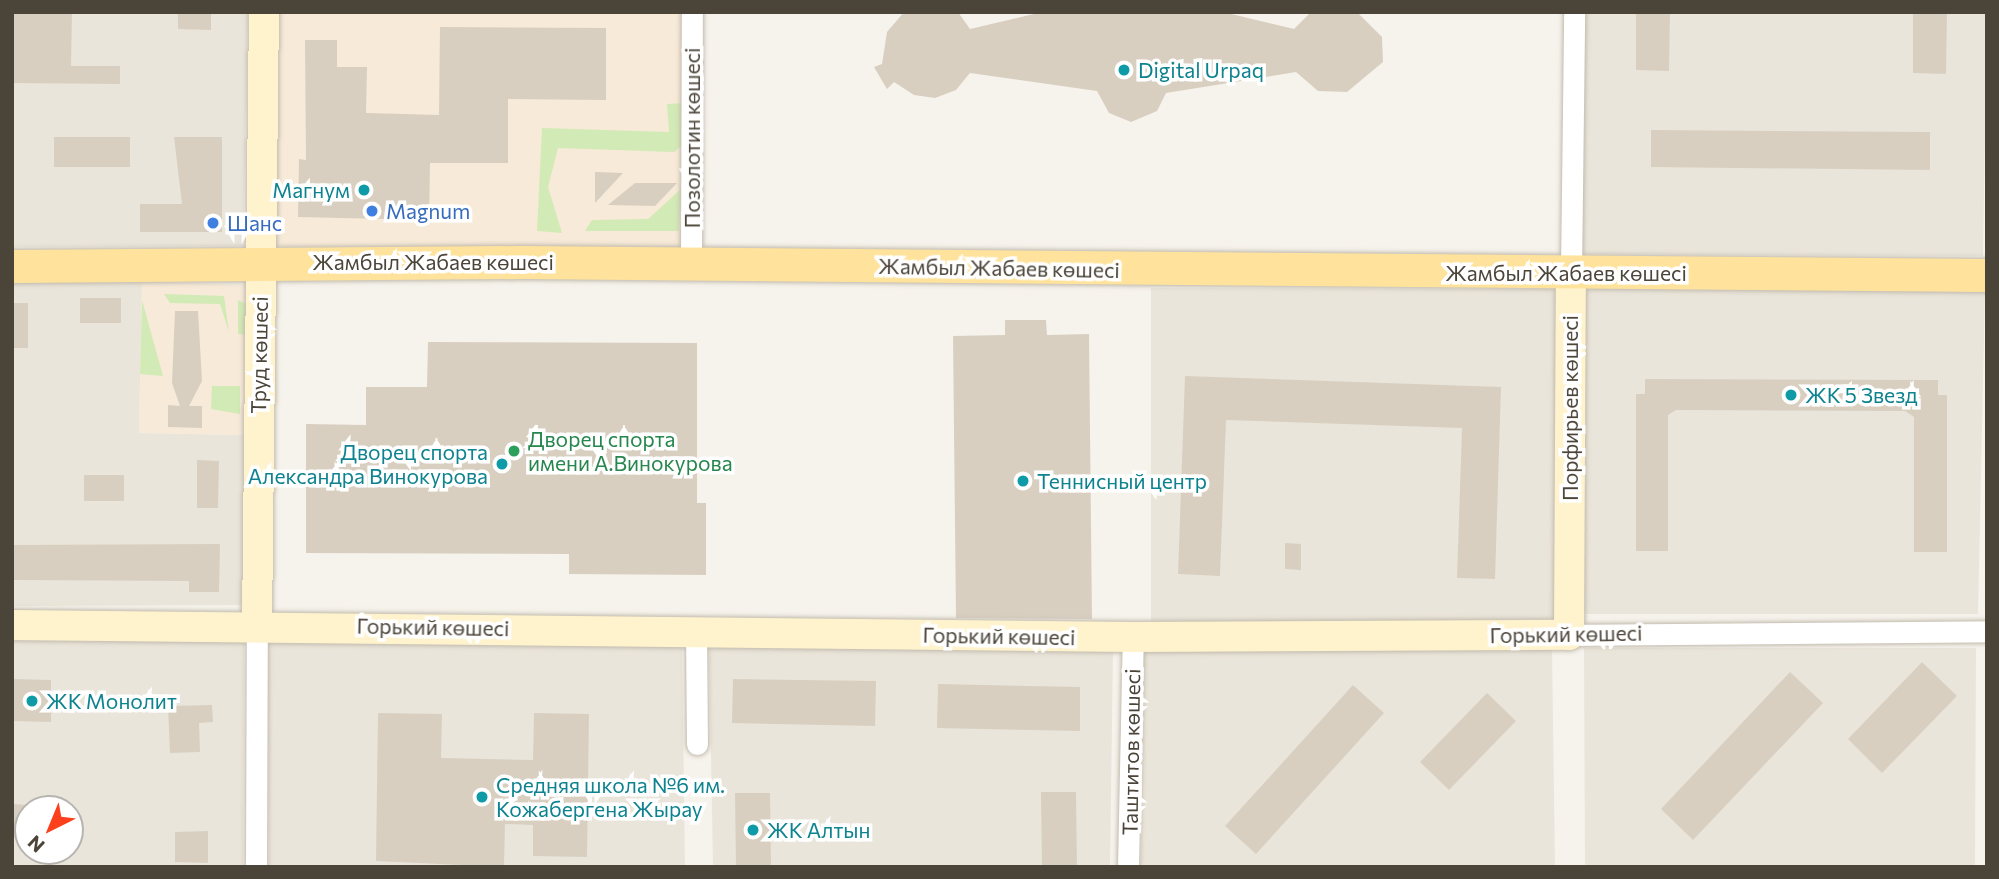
<!DOCTYPE html>
<meta charset="utf-8">
<style>
body{margin:0}
#map{position:relative;width:1999px;height:879px;overflow:hidden;background:#f6f3ec;font-family:Commissioner,sans-serif}
div>[style]{position:absolute}
.residential>*{inset:0;background:#eae5da}
.commercial>*{inset:0;background:#f7ead8}
.green>*{inset:0;background:#d2eab5}
.building>*{inset:0;background:#d8cfc1}
.roads{filter:drop-shadow(0 0 2px #c2bbae) drop-shadow(0 0 2px #c2bbae)}
.street>*{height:21px;margin:-10.5px;padding:0 10.5px;transform-origin:10.5px;border-radius:10.5px;background:#fff}
.secondary>*{height:30px;margin:-15px;padding:0 15px;transform-origin:15px;border-radius:15px;background:#fff3cd}
.primary>*{height:33px;margin:-16.5px;padding:0 16.5px;transform-origin:16.5px;border-radius:16.5px;background:#ffe39c}
.dots>*{width:19px;height:19px;translate:-50% -50%;box-sizing:border-box;border:4px solid #fff;border-radius:50%}
span{translate:-50% -50%;white-space:nowrap;text-align:center;line-height:1.15;-webkit-text-stroke:7px #fff;paint-order:stroke}
.culture-label{font-size:21px;color:#0d838f}
.left{translate:0 -50%;text-align:left}
.right{translate:-100% -50%;text-align:right}
.street-label{font-size:21px;color:#4b4439}
.shop-label{font-size:21px;color:#366cbe}
.leisure-label{font-size:21px;color:#27864d}
.frame{position:absolute;inset:0;border:14px solid #4b4439;pointer-events:none}
.north{position:absolute;left:14px;top:795px;width:70px;height:70px;box-sizing:border-box;background:#fff;border:2px solid #b7b4b0;border-radius:50%;rotate:223deg;font-size:19px;font-weight:700;line-height:28px;text-align:center;color:#4b4439}
.north::after{content:'';display:block;margin:auto;width:24px;height:32px;background:#fc3f1d;clip-path:polygon(50% 0,100% 100%,50% 72%,0 100%)}
</style>
<div id="map">
<div class="residential">
<i style="clip-path:polygon(12px 12px,248px 12px,243px 246px,12px 247px)"></i>
<i style="clip-path:polygon(1583px 12px,1987px 12px,1983px 256px,1579px 254px)"></i>
<i style="clip-path:polygon(12px 282px,142px 282px,139px 433px,244px 435px,244px 605px,12px 606px)"></i>
<i style="clip-path:polygon(1151px 288px,1556px 289px,1555px 619px,1151px 624px)"></i>
<i style="clip-path:polygon(1585px 289px,1985px 291px,1978px 614px,1582px 614px)"></i>
<i style="clip-path:polygon(268px 639px,682px 644px,685px 867px,269px 867px)"></i>
<i style="clip-path:polygon(evenodd,12px 641px,244px 641px,243px 867px,12px 867px,12px 641px,28px 809px,70px 809px,70px 851px,28px 851px,28px 809px)"></i>
<i style="clip-path:polygon(709px 645px,1113px 652px,1110px 867px,713px 867px)"></i>
<i style="clip-path:polygon(1584px 648px,1976px 648px,1975px 867px,1585px 867px)"></i>
<i style="clip-path:polygon(1552px 649px,1555px 867px,1141px 867px,1144px 652px)"></i>
</div>
<div class="commercial">
<i style="clip-path:polygon(279px 12px,683px 12px,684px 249px,276px 246px)"></i>
<i style="clip-path:polygon(142px 282px,247px 285px,244px 435px,139px 433px)"></i>
</div>
<div class="green">
<i style="clip-path:polygon(684px 103px,685px 143px,674px 152px,558px 148px,548px 187px,562px 233px,537px 231px,542px 128px,669px 132px,667px 104px)"></i>
<i style="clip-path:polygon(681px 189px,679px 231px,585px 231px,592px 220px,648px 219px)"></i>
<i style="clip-path:polygon(164px 294px,224px 296px,229px 332px,220px 304px,170px 303px)"></i>
<i style="clip-path:polygon(142px 300px,163px 376px,140px 374px)"></i>
<i style="clip-path:polygon(238px 300px,246px 304px,247px 335px,238px 334px)"></i>
<i style="clip-path:polygon(212px 386px,240px 386px,240px 414px,211px 409px)"></i>
</div>
<div class="building">
<i style="clip-path:polygon(12px 12px,72px 12px,71px 66px,120px 66px,120px 84px,12px 83px)"></i>
<i style="clip-path:polygon(178px 12px,211px 12px,211px 30px,178px 29px)"></i>
<i style="clip-path:polygon(904px 12px,958px 12px,970px 29px,1042px 12px,1223px 12px,1294px 29px,1311px 12px,1357px 12px,1382px 37px,1383px 62px,1347px 92px,1318px 91px,1296px 72px,1166px 93px,1157px 111px,1131px 122px,1109px 113px,1097px 91px,970px 73px,956px 90px,935px 98px,914px 95px,894px 82px,887px 89px,874px 67px,882px 64px,887px 32px)"></i>
<i style="clip-path:polygon(1636px 12px,1670px 12px,1669px 71px,1636px 70px)"></i>
<i style="clip-path:polygon(1913px 12px,1947px 12px,1946px 74px,1913px 73px)"></i>
<i style="clip-path:polygon(440px 27px,606px 28px,606px 100px,508px 99px,508px 163px,430px 163px,429px 220px,298px 217px,299px 159px,306px 160px,305px 40px,337px 40px,337px 67px,367px 67px,366px 113px,439px 115px)"></i>
<i style="clip-path:polygon(1651px 130px,1930px 132px,1930px 170px,1651px 167px)"></i>
<i style="clip-path:polygon(54px 137px,130px 137px,130px 167px,54px 167px)"></i>
<i style="clip-path:polygon(174px 137px,222px 137px,222px 232px,140px 232px,140px 204px,182px 204px)"></i>
<i style="clip-path:polygon(595px 172px,623px 173px,595px 203px)"></i>
<i style="clip-path:polygon(635px 183px,677px 183px,655px 206px,608px 205px)"></i>
<i style="clip-path:polygon(80px 298px,121px 298px,121px 323px,80px 323px)"></i>
<i style="clip-path:polygon(12px 303px,28px 303px,28px 348px,12px 348px)"></i>
<i style="clip-path:polygon(175px 311px,198px 311px,202px 381px,189px 406px,202px 406px,202px 428px,168px 427px,168px 405px,180px 406px,172px 383px)"></i>
<i style="clip-path:polygon(1005px 320px,1046px 320px,1047px 335px,1089px 334px,1092px 619px,956px 618px,953px 336px,1005px 335px)"></i>
<i style="clip-path:polygon(428px 342px,697px 343px,697px 503px,706px 503px,706px 575px,569px 574px,569px 554px,306px 553px,306px 424px,366px 425px,366px 387px,427px 387px)"></i>
<i style="clip-path:polygon(1185px 376px,1501px 387px,1495px 579px,1457px 578px,1462px 428px,1226px 420px,1220px 576px,1178px 574px)"></i>
<i style="clip-path:polygon(1645px 379px,1938px 380px,1938px 395px,1947px 395px,1947px 552px,1914px 552px,1914px 417px,1905px 411px,1676px 410px,1668px 415px,1668px 551px,1636px 551px,1636px 394px,1645px 394px)"></i>
<i style="clip-path:polygon(197px 460px,219px 461px,218px 508px,197px 508px)"></i>
<i style="clip-path:polygon(84px 475px,124px 475px,124px 501px,84px 501px)"></i>
<i style="clip-path:polygon(1285px 543px,1301px 544px,1301px 570px,1285px 569px)"></i>
<i style="clip-path:polygon(220px 544px,219px 592px,189px 592px,189px 581px,12px 580px,12px 545px)"></i>
<i style="clip-path:polygon(1922px 662px,1957px 696px,1882px 773px,1848px 739px)"></i>
<i style="clip-path:polygon(1790px 672px,1823px 703px,1693px 840px,1661px 809px)"></i>
<i style="clip-path:polygon(12px 679px,51px 680px,51px 722px,12px 721px)"></i>
<i style="clip-path:polygon(733px 679px,876px 681px,875px 726px,732px 723px)"></i>
<i style="clip-path:polygon(938px 684px,1080px 687px,1080px 731px,937px 728px)"></i>
<i style="clip-path:polygon(1353px 685px,1384px 713px,1256px 854px,1225px 826px)"></i>
<i style="clip-path:polygon(1487px 693px,1516px 721px,1449px 790px,1420px 762px)"></i>
<i style="clip-path:polygon(212px 705px,213px 722px,199px 723px,200px 752px,170px 753px,168px 706px)"></i>
<i style="clip-path:polygon(378px 713px,442px 714px,441px 758px,533px 760px,534px 713px,589px 714px,587px 857px,533px 856px,533px 825px,505px 824px,504px 867px,376px 861px)"></i>
<i style="clip-path:polygon(1041px 792px,1076px 792px,1077px 867px,1042px 867px)"></i>
<i style="clip-path:polygon(735px 793px,770px 793px,771px 867px,736px 867px)"></i>
<i style="clip-path:polygon(12px 804px,28px 805px,26px 838px,12px 837px)"></i>
<i style="clip-path:polygon(208px 831px,208px 863px,175px 862px,175px 832px)"></i>
</div>
<div class="roads">
<div class="street">
<i style="left:691px;top:263px;width:251px;rotate:-89.8deg"></i>
<i style="left:1571px;top:273px;width:261px;rotate:-89.3deg"></i>
<i style="left:696px;top:631px;width:113px;rotate:89.5deg"></i>
<i style="left:1569px;top:635px;width:418px;rotate:-0.5deg"></i>
<i style="left:256px;top:867px;width:242px;rotate:-89.8deg"></i>
<i style="left:1128px;top:867px;width:230px;rotate:-88.8deg"></i>
</div>
<div class="secondary">
<i style="left:12px;top:625px;width:1121px;rotate:0.61deg"></i>
<i style="left:1133px;top:637px;width:436px;rotate:-0.3deg"></i>
<i style="left:1569px;top:635px;width:362px;rotate:-89.7deg"></i>
<i style="left:257px;top:625px;width:613px;rotate:-89.35deg"></i>
</div>
<div class="primary">
<i style="left:12px;top:266px;width:510px;rotate:-0.45deg"></i>
<i style="left:522px;top:262px;width:1465px;rotate:0.51deg"></i>
</div>
</div>
<div class="dots">
<i style="left:1124px;top:70px;background:#0f9aa8"></i>
<i style="left:364px;top:190px;background:#0f9aa8"></i>
<i style="left:372px;top:211px;background:#3f7fe0"></i>
<i style="left:213px;top:223px;background:#3f7fe0"></i>
<i style="left:1791px;top:395px;background:#0f9aa8"></i>
<i style="left:514px;top:451px;background:#2e9e5b"></i>
<i style="left:502px;top:464px;background:#0f9aa8"></i>
<i style="left:1023px;top:481px;background:#0f9aa8"></i>
<i style="left:32px;top:701px;background:#0f9aa8"></i>
<i style="left:482px;top:797px;background:#0f9aa8"></i>
<i style="left:753px;top:830px;background:#0f9aa8"></i>
</div>
<div class="culture-label">
<span class="left" style="left:1138px;top:70px">Digital Urpaq</span>
<span class="right" style="left:350px;top:190px">Магнум</span>
<span class="left" style="left:1805px;top:395px">ЖК 5 Звезд</span>
<span class="right" style="left:488px;top:464px">Дворец спорта<br>Александра Винокурова</span>
<span class="left" style="left:1037px;top:481px">Теннисный центр</span>
<span class="left" style="left:46px;top:701px">ЖК Монолит</span>
<span class="left" style="left:496px;top:797px">Средняя школа №6 им.<br>Кожабергена Жырау</span>
<span class="left" style="left:767px;top:830px">ЖК Алтын</span>
</div>
<div class="street-label">
<span style="left:692px;top:138px;rotate:-90deg">Позолотин көшесі</span>
<span style="left:433px;top:262px">Жамбыл Жабаев көшесі</span>
<span style="left:999px;top:268px;rotate:1deg">Жамбыл Жабаев көшесі</span>
<span style="left:1566px;top:273px">Жамбыл Жабаев көшесі</span>
<span style="left:259px;top:355px;rotate:-89deg">Труд көшесі</span>
<span style="left:1570px;top:408px;rotate:-90deg">Порфирьев көшесі</span>
<span style="left:433px;top:627px;rotate:1deg">Горький көшесі</span>
<span style="left:1566px;top:634px;rotate:-1deg">Горький көшесі</span>
<span style="left:999px;top:636px;rotate:1deg">Горький көшесі</span>
<span style="left:1131px;top:752px;rotate:-89deg">Таштитов көшесі</span>
</div>
<div class="shop-label">
<span class="left" style="left:386px;top:211px">Magnum</span>
<span class="left" style="left:227px;top:223px">Шанс</span>
</div>
<div class="leisure-label">
<span class="left" style="left:528px;top:451px">Дворец спорта<br>имени А.Винокурова</span>
</div>
<div class="frame"></div>
<div class="north">N</div>
</div>
